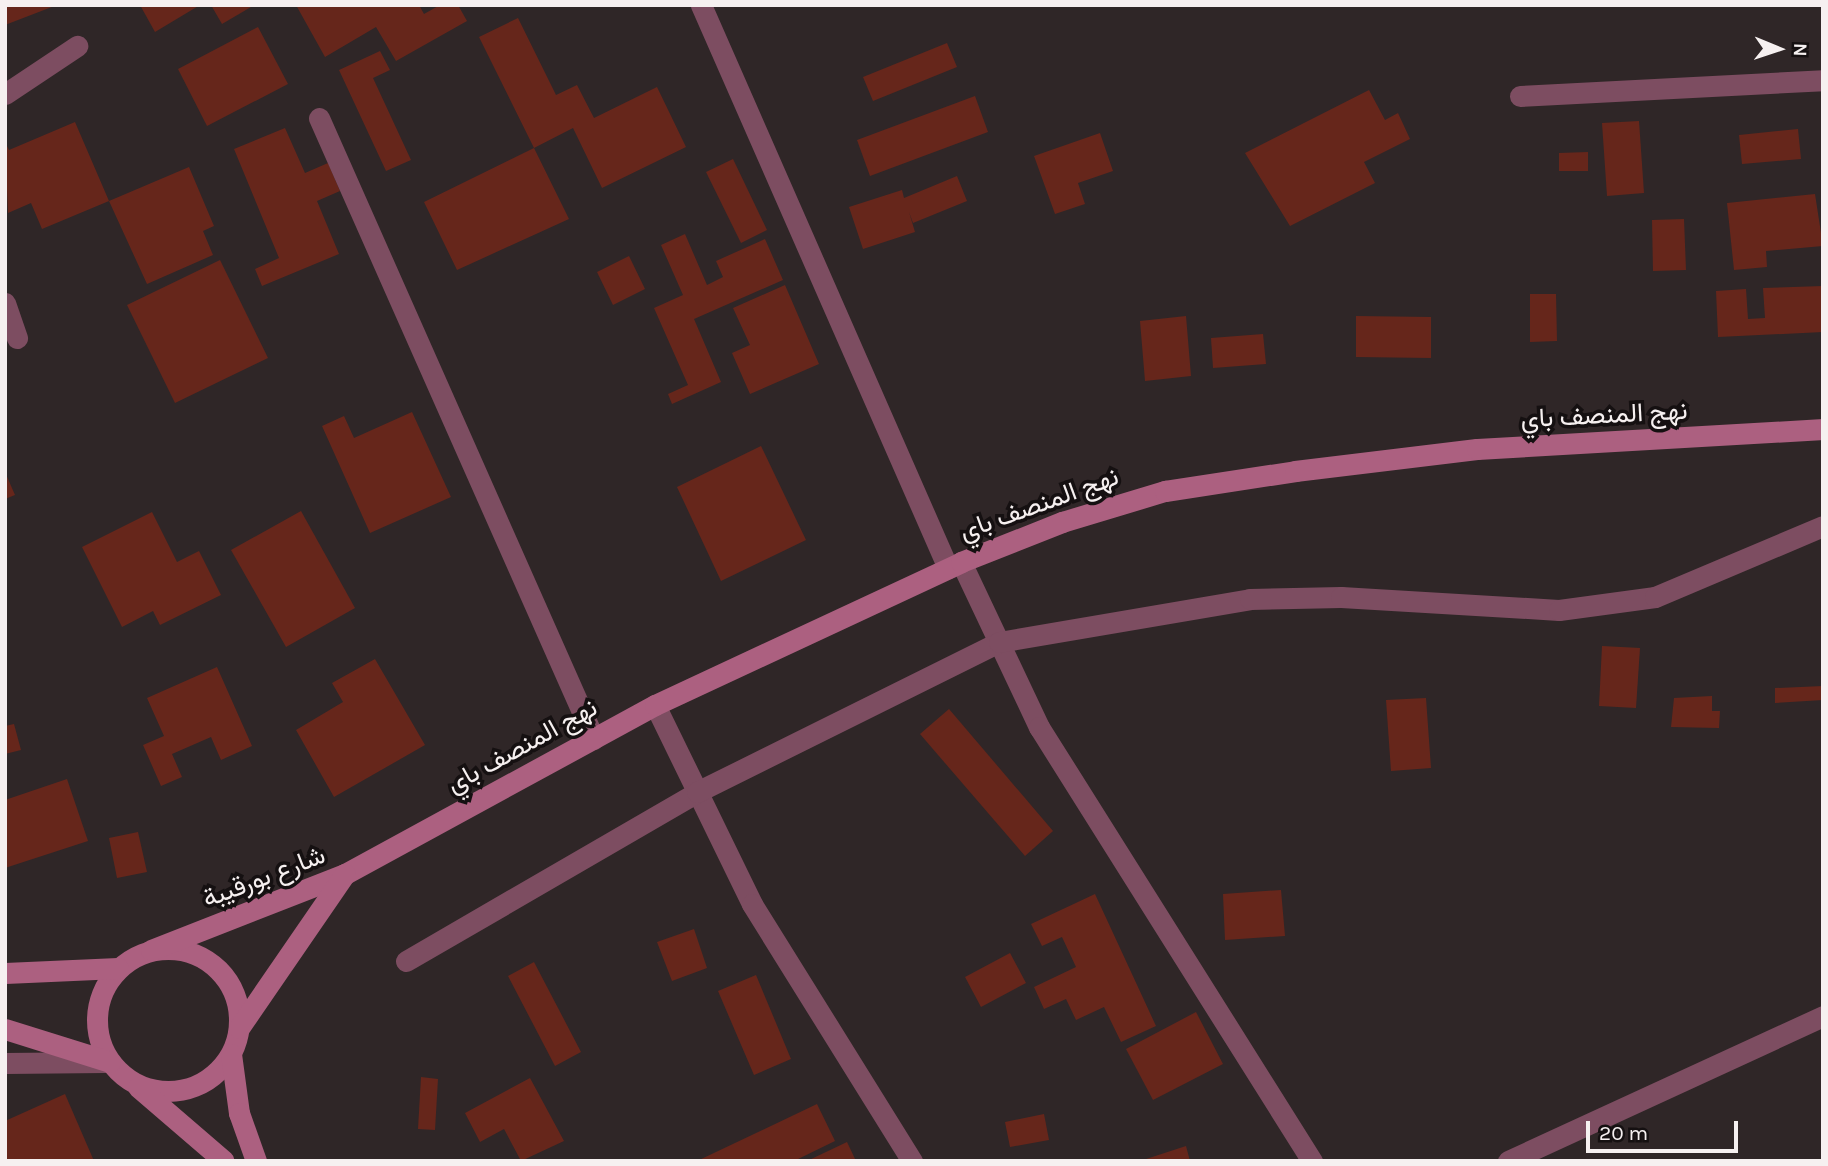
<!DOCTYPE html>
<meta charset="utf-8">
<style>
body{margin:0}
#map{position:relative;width:1828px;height:1166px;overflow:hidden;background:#2f2627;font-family:Karla,Vazirmatn,sans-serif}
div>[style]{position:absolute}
.building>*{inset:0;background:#66261b}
.minor>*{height:21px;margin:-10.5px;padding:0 10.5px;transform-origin:10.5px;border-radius:10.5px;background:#7d4d61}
.tertiary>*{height:21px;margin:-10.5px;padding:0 10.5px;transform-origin:10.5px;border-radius:10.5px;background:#7d4d61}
.secondary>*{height:21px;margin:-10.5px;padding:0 10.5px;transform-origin:10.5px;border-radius:10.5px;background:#ac6080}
.secondary>.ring{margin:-10.5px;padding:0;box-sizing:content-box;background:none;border:21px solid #ac6080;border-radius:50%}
span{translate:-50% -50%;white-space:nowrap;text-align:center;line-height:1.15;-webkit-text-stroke:7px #151011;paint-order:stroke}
.street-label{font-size:26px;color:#f6f0f0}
.frame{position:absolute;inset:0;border:7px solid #f6f0f0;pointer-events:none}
.north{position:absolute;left:1744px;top:14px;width:70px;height:70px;-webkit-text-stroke:5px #151011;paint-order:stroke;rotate:92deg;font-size:19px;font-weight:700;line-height:28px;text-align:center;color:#f6f0f0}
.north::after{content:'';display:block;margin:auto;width:24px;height:32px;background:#f6f0f0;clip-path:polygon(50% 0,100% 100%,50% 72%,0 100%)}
.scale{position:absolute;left:1586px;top:1121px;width:152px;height:32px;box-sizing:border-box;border:4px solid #f6f0f0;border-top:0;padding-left:9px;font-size:21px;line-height:24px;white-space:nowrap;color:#f6f0f0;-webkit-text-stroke:5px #151011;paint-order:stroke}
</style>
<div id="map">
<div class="building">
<i style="clip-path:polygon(5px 5px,57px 5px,5px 25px)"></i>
<i style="clip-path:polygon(140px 5px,200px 5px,155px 32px)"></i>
<i style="clip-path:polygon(211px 5px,250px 5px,251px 7px,222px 24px)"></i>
<i style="clip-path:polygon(296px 5px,419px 5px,424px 14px,440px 5px,458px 5px,467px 21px,396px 61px,376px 27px,325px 57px)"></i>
<i style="clip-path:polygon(518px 18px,556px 95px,577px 85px,594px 118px,657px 87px,686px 147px,602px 188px,573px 128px,534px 148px,569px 219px,457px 270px,424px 202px,534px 148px,479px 37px)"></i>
<i style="clip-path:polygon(258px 27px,288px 84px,207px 126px,178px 69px)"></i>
<i style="clip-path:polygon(947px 43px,957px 67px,873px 101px,863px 77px)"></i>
<i style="clip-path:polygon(380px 51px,390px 70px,373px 78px,411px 160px,386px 171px,339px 70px)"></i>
<i style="clip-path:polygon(1369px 90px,1385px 120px,1398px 113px,1410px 139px,1364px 162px,1375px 183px,1290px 226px,1245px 153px)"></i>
<i style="clip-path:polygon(975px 96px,988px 132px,870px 176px,857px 140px)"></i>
<i style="clip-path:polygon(1639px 121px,1644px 193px,1607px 196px,1602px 123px)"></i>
<i style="clip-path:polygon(75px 122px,109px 201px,189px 167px,214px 226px,203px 231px,213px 255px,147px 284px,109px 201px,42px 229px,31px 203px,8px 213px,5px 142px,9px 150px)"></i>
<i style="clip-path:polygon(285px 128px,305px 173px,328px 163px,340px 191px,317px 201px,339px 254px,262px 286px,255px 269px,279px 258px,234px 149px)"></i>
<i style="clip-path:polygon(1798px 129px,1801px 159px,1742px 164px,1739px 135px)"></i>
<i style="clip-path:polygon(1100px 133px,1113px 171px,1078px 183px,1085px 204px,1055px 214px,1034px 156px)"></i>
<i style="clip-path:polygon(1588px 152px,1588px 171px,1559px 171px,1559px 153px)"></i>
<i style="clip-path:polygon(733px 159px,767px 230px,741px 243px,706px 172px)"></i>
<i style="clip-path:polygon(957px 176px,967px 201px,913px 223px,909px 212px,915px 232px,863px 249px,849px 207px,902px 190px,904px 198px)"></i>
<i style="clip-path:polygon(1815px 194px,1823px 246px,1766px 251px,1767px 267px,1734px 270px,1727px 203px)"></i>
<i style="clip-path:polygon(1684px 219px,1686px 270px,1653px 271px,1652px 220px)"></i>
<i style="clip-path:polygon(685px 234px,707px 285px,723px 277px,716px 261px,765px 239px,783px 280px,694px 319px,721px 382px,672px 404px,668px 394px,688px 385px,654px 308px,683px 295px,661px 245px)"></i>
<i style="clip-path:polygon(629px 256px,645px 289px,613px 305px,597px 272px)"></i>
<i style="clip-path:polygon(220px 260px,268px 358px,175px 403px,127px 305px)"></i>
<i style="clip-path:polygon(785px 285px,819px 364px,750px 394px,732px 353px,750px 345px,733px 308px)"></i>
<i style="clip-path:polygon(1823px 286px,1823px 332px,1718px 337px,1716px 291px,1746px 289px,1748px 319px,1765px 318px,1763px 288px)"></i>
<i style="clip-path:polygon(1530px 294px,1556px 294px,1557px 341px,1530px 342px)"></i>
<i style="clip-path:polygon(1186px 316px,1191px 376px,1145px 381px,1140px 321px)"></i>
<i style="clip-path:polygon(1356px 316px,1431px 317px,1431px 358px,1356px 357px)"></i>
<i style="clip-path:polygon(1263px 334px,1266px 364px,1213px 368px,1211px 338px)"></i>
<i style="clip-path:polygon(412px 412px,451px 497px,370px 533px,322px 426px,344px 416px,354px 438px)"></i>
<i style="clip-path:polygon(761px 446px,806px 540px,721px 581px,677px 487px)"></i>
<i style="clip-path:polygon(5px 472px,15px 495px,5px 499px)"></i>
<i style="clip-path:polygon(301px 511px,355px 608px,286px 647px,231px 550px)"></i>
<i style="clip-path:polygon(152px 512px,177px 562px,199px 551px,221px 595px,160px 625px,153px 611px,122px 627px,82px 547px)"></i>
<i style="clip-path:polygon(1602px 646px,1640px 648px,1636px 708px,1599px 706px)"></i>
<i style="clip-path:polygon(375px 659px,425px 745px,334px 797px,296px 730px,343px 702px,332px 683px)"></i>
<i style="clip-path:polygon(217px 667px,252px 746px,221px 760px,211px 737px,172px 754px,182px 777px,161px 786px,143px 745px,164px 736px,147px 698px)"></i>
<i style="clip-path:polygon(1823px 686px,1823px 700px,1775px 703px,1775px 688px)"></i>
<i style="clip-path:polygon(1712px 696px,1712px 711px,1720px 711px,1719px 728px,1671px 727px,1674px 698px)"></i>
<i style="clip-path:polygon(1426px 698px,1431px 768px,1391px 771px,1386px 700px)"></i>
<i style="clip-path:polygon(949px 709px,1053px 831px,1025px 856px,920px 734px)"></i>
<i style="clip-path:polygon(14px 724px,21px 750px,5px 754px,5px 726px)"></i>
<i style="clip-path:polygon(67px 779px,88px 841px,5px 868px,5px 800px)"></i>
<i style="clip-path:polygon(138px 832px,147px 872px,117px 878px,109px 838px)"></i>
<i style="clip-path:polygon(1281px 890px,1285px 936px,1225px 940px,1223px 894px)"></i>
<i style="clip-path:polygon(1095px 894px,1156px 1026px,1121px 1042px,1104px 1007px,1076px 1020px,1066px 999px,1044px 1009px,1034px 987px,1076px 967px,1062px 937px,1042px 946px,1031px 924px)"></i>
<i style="clip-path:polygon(694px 929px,707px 968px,672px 981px,657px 942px)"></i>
<i style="clip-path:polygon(1010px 953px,1026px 983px,981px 1007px,965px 977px)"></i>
<i style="clip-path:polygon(534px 962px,581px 1052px,555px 1066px,508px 976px)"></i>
<i style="clip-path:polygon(756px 975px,791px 1059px,754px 1075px,718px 991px)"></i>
<i style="clip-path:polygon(1196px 1012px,1223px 1064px,1153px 1100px,1126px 1049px)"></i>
<i style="clip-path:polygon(421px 1077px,438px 1079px,435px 1130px,418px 1129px)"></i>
<i style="clip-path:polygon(530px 1078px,564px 1141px,521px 1161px,504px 1129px,480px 1142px,465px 1113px)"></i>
<i style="clip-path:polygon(65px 1094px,94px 1161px,5px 1161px,5px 1121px)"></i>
<i style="clip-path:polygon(817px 1104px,835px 1141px,794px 1161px,697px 1161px)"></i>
<i style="clip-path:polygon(1044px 1114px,1049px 1140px,1010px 1147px,1005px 1122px)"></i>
<i style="clip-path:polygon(847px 1142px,856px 1161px,807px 1161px)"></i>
<i style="clip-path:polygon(1186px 1146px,1190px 1161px,1143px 1161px,1143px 1160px)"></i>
</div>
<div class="minor">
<i style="left:701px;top:5px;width:615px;rotate:66.31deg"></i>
<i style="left:5px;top:94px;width:87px;rotate:-33.7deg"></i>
<i style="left:1520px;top:96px;width:303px;rotate:-3deg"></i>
<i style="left:319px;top:118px;width:679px;rotate:66.11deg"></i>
<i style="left:5px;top:303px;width:37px;rotate:71deg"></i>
<i style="left:961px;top:562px;width:183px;rotate:64.7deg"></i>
<i style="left:1039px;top:727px;width:513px;rotate:57.83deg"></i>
<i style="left:655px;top:705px;width:221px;rotate:64deg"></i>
<i style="left:752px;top:904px;width:303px;rotate:58.1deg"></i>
<i style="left:406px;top:961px;width:337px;rotate:-30.1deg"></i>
<i style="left:697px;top:792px;width:337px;rotate:-26.4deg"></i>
<i style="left:999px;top:642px;width:255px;rotate:-9.7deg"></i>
<i style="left:1250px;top:599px;width:91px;rotate:-1.3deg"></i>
<i style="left:1341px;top:597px;width:218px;rotate:3.4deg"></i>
<i style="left:1559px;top:610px;width:97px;rotate:-7.7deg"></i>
<i style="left:1655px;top:597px;width:182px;rotate:-22.9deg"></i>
<i style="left:1508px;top:1161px;width:347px;rotate:-24.7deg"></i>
</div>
<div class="tertiary">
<i style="left:5px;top:1063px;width:100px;rotate:-0.6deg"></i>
</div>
<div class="secondary">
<i class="ring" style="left:97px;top:949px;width:121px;height:121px"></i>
<i style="left:151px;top:950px;width:208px;rotate:-21.4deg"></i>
<i style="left:345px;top:874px;width:353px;rotate:-28.6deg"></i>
<i style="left:655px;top:705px;width:338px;rotate:-25deg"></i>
<i style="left:961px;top:562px;width:109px;rotate:-21.6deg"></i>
<i style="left:1062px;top:522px;width:108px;rotate:-16.8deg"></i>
<i style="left:1165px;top:491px;width:132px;rotate:-8.7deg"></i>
<i style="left:1295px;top:471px;width:183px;rotate:-6.9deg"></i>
<i style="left:1477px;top:449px;width:347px;rotate:-3.3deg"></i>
<i style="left:5px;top:973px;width:113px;rotate:-2.5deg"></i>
<i style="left:239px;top:1028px;width:187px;rotate:-55.5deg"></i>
<i style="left:5px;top:1029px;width:110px;rotate:17.4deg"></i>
<i style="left:231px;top:1054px;width:60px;rotate:82.3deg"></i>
<i style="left:239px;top:1113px;width:51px;rotate:70.5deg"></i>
<i style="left:138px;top:1087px;width:113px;rotate:40.7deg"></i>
</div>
<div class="street-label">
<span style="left:1604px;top:415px;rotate:-3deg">نهج المنصف باي</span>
<span style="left:1039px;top:504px;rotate:-20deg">نهج المنصف باي</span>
<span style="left:522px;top:746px;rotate:-29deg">نهج المنصف باي</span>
<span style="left:264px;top:877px;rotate:-21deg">شارع بورقيبة</span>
</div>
<div class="frame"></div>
<div class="north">N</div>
<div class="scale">20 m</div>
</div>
